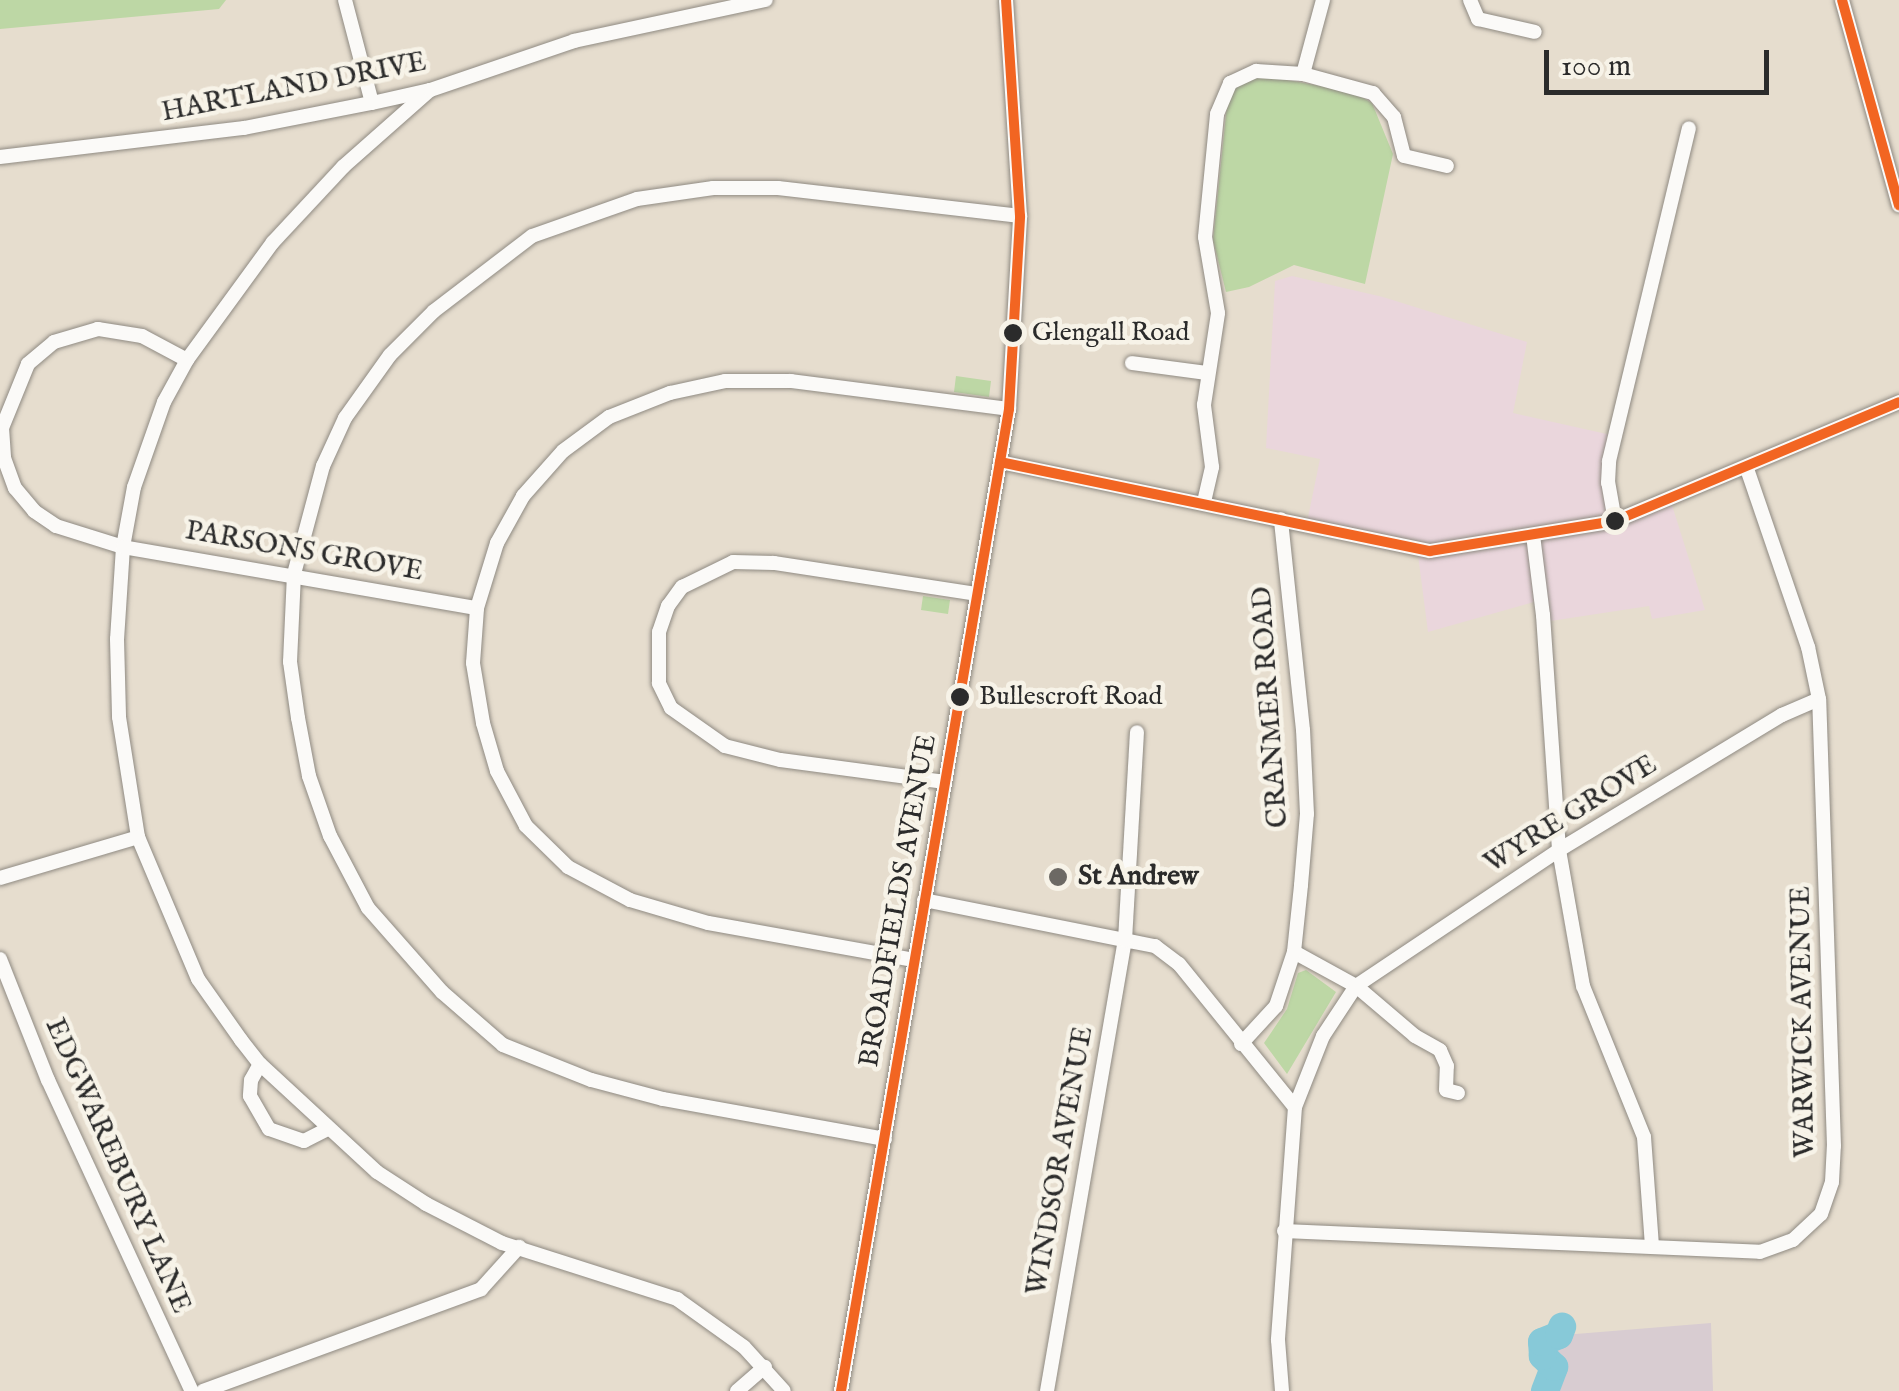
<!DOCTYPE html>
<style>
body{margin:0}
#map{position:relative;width:1899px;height:1391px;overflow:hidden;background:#e6ddce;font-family:"IM FELL English",serif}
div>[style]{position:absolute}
.built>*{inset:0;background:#ead6dc}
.industrial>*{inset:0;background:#d8ccd1}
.green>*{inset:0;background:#bdd7a5}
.river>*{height:28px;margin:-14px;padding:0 14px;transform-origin:14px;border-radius:14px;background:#87c9d8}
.roads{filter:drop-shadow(0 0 2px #8f8a82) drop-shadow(0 0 2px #8f8a82)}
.street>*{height:14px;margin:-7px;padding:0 7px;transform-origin:7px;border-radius:7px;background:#fbfaf8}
.bus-1>*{height:10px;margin:-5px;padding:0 5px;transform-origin:5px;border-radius:5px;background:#f26522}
.dots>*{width:28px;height:28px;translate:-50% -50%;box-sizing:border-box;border:5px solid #f7f3e8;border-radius:50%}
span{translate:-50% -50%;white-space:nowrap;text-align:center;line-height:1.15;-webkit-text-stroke:9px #f7f3e8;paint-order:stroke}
.bus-label{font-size:26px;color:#2b2b2b}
.left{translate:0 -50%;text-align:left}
.street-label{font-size:28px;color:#2b2b2b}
.poi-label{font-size:28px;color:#2b2b2b;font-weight:700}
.scale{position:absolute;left:1544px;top:50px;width:225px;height:45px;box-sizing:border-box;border:5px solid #2b2b2b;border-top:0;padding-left:12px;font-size:30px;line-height:35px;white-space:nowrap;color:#2b2b2b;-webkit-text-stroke:8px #f7f3e8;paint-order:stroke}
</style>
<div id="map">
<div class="built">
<i style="clip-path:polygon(1292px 276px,1383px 297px,1527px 342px,1513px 413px,1620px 437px,1613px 465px,1615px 520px,1671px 502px,1705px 610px,1652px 619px,1649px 606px,1544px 622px,1541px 600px,1428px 632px,1418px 555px,1324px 530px,1305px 532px,1320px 459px,1266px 448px,1275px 281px)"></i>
</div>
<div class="industrial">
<i style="clip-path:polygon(1711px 1323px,1713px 1391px,1555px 1391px,1551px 1336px)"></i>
</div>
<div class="green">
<i style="clip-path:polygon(0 0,226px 0,219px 9px,0 29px)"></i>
<i style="clip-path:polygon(1271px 77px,1353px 92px,1372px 103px,1393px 154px,1365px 284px,1294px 265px,1249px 287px,1226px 292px,1213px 240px,1228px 95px,1246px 79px)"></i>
<i style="clip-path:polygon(956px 376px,991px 381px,989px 397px,954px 392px)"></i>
<i style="clip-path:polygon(923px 596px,950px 600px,948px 614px,921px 610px)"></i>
<i style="clip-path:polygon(1306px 970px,1336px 992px,1287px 1074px,1264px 1043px,1287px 1009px,1298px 973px)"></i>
</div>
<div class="river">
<i style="left:1545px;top:1391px;width:26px;rotate:-69deg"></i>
<i style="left:1554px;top:1367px;width:16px;rotate:-135deg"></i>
<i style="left:1543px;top:1356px;width:14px;rotate:-94deg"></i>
<i style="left:1542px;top:1342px;width:18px;rotate:-22deg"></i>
<i style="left:1559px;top:1335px;width:9px;rotate:-69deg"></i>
</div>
<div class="roads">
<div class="street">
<i style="left:345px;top:0;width:106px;rotate:75.3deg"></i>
<i style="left:1470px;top:0;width:21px;rotate:67deg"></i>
<i style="left:1478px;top:19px;width:58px;rotate:12.8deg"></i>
<i style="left:1842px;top:0;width:213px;rotate:74.5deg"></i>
<i style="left:1303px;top:74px;width:77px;rotate:-74.9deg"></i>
<i style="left:430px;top:90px;width:116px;rotate:138.5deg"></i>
<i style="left:343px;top:167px;width:103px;rotate:133deg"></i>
<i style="left:273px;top:242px;width:146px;rotate:126.1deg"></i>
<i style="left:187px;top:360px;width:48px;rotate:118.7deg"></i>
<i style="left:164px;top:402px;width:90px;rotate:109.4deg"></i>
<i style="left:134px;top:487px;width:61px;rotate:100.4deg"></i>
<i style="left:123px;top:547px;width:92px;rotate:93.7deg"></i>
<i style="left:117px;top:639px;width:78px;rotate:88.5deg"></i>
<i style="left:119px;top:717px;width:121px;rotate:81deg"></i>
<i style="left:138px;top:837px;width:154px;rotate:67.1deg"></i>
<i style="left:198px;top:979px;width:75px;rotate:54.8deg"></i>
<i style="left:241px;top:1040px;width:31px;rotate:52deg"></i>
<i style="left:260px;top:1064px;width:159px;rotate:42.7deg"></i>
<i style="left:377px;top:1172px;width:59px;rotate:33.1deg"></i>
<i style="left:426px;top:1204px;width:85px;rotate:27.2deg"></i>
<i style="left:502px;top:1243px;width:184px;rotate:17.7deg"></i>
<i style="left:677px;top:1299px;width:82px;rotate:35.6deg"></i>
<i style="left:744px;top:1347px;width:59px;rotate:47.7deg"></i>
<i style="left:0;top:157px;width:246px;rotate:-6.8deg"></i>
<i style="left:244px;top:128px;width:130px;rotate:-11.1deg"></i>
<i style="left:372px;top:103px;width:59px;rotate:-12.6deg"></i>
<i style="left:430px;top:90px;width:152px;rotate:-18.8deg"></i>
<i style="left:574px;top:41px;width:196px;rotate:-12.1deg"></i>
<i style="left:187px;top:360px;width:51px;rotate:-151.9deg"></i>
<i style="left:142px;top:336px;width:45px;rotate:-171deg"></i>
<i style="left:98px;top:329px;width:46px;rotate:163.5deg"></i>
<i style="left:54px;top:342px;width:34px;rotate:140deg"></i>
<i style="left:28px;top:364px;width:69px;rotate:112.1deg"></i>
<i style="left:2px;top:428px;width:30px;rotate:86deg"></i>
<i style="left:4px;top:458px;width:32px;rotate:70deg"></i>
<i style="left:15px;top:488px;width:30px;rotate:50deg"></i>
<i style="left:34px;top:511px;width:27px;rotate:34deg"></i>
<i style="left:56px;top:526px;width:70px;rotate:17.4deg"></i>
<i style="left:123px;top:547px;width:359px;rotate:9.8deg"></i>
<i style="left:1132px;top:363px;width:76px;rotate:7.6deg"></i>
<i style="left:1000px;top:462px;width:439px;rotate:11.7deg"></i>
<i style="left:1430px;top:551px;width:187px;rotate:-9.2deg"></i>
<i style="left:1615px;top:521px;width:308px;rotate:-22.7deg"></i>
<i style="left:1204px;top:502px;width:36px;rotate:-77deg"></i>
<i style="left:1212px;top:467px;width:63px;rotate:-97.4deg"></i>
<i style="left:1204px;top:405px;width:93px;rotate:-81.3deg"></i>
<i style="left:1218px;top:313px;width:77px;rotate:-99.7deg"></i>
<i style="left:1205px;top:237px;width:124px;rotate:-84.4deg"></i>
<i style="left:1217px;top:114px;width:34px;rotate:-67deg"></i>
<i style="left:1230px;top:83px;width:29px;rotate:-25deg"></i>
<i style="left:1256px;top:71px;width:47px;rotate:3.7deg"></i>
<i style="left:1303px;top:74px;width:73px;rotate:15.2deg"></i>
<i style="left:1373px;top:93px;width:32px;rotate:49deg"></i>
<i style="left:1394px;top:117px;width:40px;rotate:75.6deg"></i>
<i style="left:1404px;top:156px;width:44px;rotate:13.1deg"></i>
<i style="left:1615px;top:521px;width:39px;rotate:-100deg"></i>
<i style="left:1608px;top:483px;width:22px;rotate:-87deg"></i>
<i style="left:1609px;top:461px;width:342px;rotate:-76.5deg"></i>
<i style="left:1533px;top:535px;width:81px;rotate:82.9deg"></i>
<i style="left:1543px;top:615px;width:236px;rotate:86.1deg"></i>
<i style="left:1559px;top:850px;width:138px;rotate:80deg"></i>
<i style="left:1583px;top:986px;width:163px;rotate:68deg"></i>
<i style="left:1644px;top:1137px;width:110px;rotate:85.8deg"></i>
<i style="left:945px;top:782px;width:166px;rotate:-172.4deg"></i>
<i style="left:780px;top:760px;width:57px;rotate:-165.7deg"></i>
<i style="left:725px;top:746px;width:66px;rotate:-144.9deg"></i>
<i style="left:671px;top:708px;width:28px;rotate:-116deg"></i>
<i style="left:659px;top:683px;width:51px;rotate:-90deg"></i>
<i style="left:659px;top:632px;width:28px;rotate:-71deg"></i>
<i style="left:668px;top:606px;width:24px;rotate:-54deg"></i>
<i style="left:682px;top:587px;width:57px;rotate:-26.1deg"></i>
<i style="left:733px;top:562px;width:41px;rotate:1.4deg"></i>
<i style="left:774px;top:563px;width:204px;rotate:8.7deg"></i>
<i style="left:0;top:878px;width:144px;rotate:-16.5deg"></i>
<i style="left:924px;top:900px;width:236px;rotate:11.3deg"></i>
<i style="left:1155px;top:946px;width:30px;rotate:37deg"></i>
<i style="left:1179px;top:964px;width:184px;rotate:51deg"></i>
<i style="left:1295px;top:1107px;width:234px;rotate:94.2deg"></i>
<i style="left:1278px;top:1340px;width:51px;rotate:85.5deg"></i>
<i style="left:1294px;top:952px;width:71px;rotate:28.7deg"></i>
<i style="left:1356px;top:986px;width:60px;rotate:123.4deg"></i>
<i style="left:1323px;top:1036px;width:76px;rotate:111.5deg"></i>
<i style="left:0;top:959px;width:130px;rotate:68.4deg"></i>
<i style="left:48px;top:1080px;width:343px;rotate:65.2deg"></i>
<i style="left:914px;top:960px;width:209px;rotate:-169.8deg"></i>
<i style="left:708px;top:923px;width:81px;rotate:-163.6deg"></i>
<i style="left:630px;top:900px;width:70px;rotate:-152deg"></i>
<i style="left:568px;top:867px;width:59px;rotate:-135.7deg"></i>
<i style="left:526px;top:826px;width:62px;rotate:-117.8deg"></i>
<i style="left:497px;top:771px;width:50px;rotate:-106.3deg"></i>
<i style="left:483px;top:723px;width:61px;rotate:-99.5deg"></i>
<i style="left:473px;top:663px;width:55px;rotate:-85.8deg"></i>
<i style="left:477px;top:608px;width:68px;rotate:-72.9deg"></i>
<i style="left:497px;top:543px;width:54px;rotate:-61deg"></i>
<i style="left:523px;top:496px;width:60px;rotate:-48.4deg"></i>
<i style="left:563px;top:451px;width:57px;rotate:-36.5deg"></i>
<i style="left:609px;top:417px;width:66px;rotate:-21.5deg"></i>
<i style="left:670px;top:393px;width:56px;rotate:-12.3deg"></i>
<i style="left:725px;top:381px;width:66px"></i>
<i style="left:791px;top:381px;width:220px;rotate:7.3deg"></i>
<i style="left:1241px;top:1044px;width:52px;rotate:-47.4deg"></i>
<i style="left:1276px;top:1006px;width:57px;rotate:-71.6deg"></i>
<i style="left:1294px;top:952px;width:67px;rotate:-84deg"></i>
<i style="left:1301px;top:885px;width:71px;rotate:-85.2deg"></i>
<i style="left:1307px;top:814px;width:84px;rotate:-92.7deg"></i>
<i style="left:1303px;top:730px;width:212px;rotate:-96deg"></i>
<i style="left:260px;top:1064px;width:18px;rotate:119deg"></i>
<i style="left:251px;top:1080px;width:16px;rotate:94deg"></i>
<i style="left:250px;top:1096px;width:38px;rotate:60deg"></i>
<i style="left:269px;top:1129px;width:37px;rotate:19deg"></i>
<i style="left:304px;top:1141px;width:27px;rotate:-27deg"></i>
<i style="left:1458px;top:1093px;width:12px;rotate:-166deg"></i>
<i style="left:1446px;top:1090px;width:24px;rotate:-88deg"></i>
<i style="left:1447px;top:1066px;width:17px;rotate:-114deg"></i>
<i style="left:1440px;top:1050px;width:29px;rotate:-151deg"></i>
<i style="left:1415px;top:1036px;width:77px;rotate:-139.7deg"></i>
<i style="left:1356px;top:986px;width:244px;rotate:-33.8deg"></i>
<i style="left:1559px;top:850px;width:261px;rotate:-31.2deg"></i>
<i style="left:1782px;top:715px;width:40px;rotate:-23.4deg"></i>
<i style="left:885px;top:1139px;width:226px;rotate:-169.8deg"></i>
<i style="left:663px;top:1099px;width:74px;rotate:-165.2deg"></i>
<i style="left:591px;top:1080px;width:95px;rotate:-158.3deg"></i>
<i style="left:503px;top:1045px;width:81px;rotate:-139deg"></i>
<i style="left:442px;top:992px;width:112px;rotate:-131.4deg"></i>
<i style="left:368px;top:908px;width:81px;rotate:-117.8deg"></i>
<i style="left:330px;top:836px;width:64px;rotate:-109.3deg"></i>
<i style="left:309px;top:776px;width:59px;rotate:-100.7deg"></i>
<i style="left:298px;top:718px;width:57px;rotate:-98.1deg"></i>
<i style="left:290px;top:662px;width:88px;rotate:-87.4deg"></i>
<i style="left:294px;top:574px;width:112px;rotate:-75deg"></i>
<i style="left:323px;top:466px;width:53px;rotate:-65.4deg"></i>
<i style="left:345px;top:418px;width:77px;rotate:-54.5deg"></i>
<i style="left:390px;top:355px;width:62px;rotate:-45deg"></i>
<i style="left:434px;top:311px;width:123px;rotate:-37.4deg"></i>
<i style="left:532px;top:236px;width:111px;rotate:-19.4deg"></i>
<i style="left:637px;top:199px;width:77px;rotate:-8.2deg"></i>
<i style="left:713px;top:188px;width:65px"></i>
<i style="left:778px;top:188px;width:244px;rotate:6.6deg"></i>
<i style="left:1284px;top:1231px;width:476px;rotate:2.5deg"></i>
<i style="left:1760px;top:1252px;width:35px;rotate:-20deg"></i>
<i style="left:1793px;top:1240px;width:38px;rotate:-43deg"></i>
<i style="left:1821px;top:1214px;width:34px;rotate:-71deg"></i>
<i style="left:1832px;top:1182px;width:36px;rotate:-87deg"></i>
<i style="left:1834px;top:1146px;width:447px;rotate:-91.9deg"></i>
<i style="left:1819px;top:699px;width:53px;rotate:-101.9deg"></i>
<i style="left:1808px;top:647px;width:188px;rotate:-108.9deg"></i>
<i style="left:203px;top:1391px;width:296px;rotate:-20.1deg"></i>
<i style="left:481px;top:1289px;width:57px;rotate:-47.9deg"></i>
<i style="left:737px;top:1391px;width:37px;rotate:-41deg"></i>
<i style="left:841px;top:1391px;width:996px;rotate:-80.29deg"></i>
<i style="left:1009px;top:409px;width:193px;rotate:-86.7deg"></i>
<i style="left:1020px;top:216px;width:216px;rotate:-93.7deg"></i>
<i style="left:1047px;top:1391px;width:458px;rotate:-80.2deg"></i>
<i style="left:1125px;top:940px;width:208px;rotate:-86.7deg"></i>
</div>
</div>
<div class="bus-1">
<i style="left:1842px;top:0;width:213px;rotate:74.5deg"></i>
<i style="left:1000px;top:462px;width:439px;rotate:11.7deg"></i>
<i style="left:1430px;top:551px;width:187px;rotate:-9.2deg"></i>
<i style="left:1615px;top:521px;width:308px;rotate:-22.7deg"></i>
<i style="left:841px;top:1391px;width:996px;rotate:-80.29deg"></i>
<i style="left:1009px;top:409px;width:193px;rotate:-86.7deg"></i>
<i style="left:1020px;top:216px;width:216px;rotate:-93.7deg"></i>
</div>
<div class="dots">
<i style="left:1013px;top:333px;background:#2b2b2b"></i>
<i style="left:1615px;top:521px;background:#2b2b2b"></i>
<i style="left:960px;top:697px;background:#2b2b2b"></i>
<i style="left:1058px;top:877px;background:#6c6964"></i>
</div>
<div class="bus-label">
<span class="left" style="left:1032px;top:333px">Glengall Road</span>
<span class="left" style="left:979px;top:697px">Bullescroft Road</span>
</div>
<div class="street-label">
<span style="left:294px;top:88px;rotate:-11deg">HARTLAND DRIVE</span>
<span style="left:304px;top:552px;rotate:10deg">PARSONS GROVE</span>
<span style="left:1271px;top:707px;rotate:-94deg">CRANMER ROAD</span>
<span style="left:1571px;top:815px;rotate:-32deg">WYRE GROVE</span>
<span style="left:899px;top:901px;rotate:-80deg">BROADFIELDS AVENUE</span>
<span style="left:1804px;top:1022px;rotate:-91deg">WARWICK AVENUE</span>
<span style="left:1061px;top:1161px;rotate:-80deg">WINDSOR AVENUE</span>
<span style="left:117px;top:1166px;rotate:66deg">EDGWAREBURY LANE</span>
</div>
<div class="poi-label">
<span class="left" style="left:1078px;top:877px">St Andrew</span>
</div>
<div class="scale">100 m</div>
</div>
